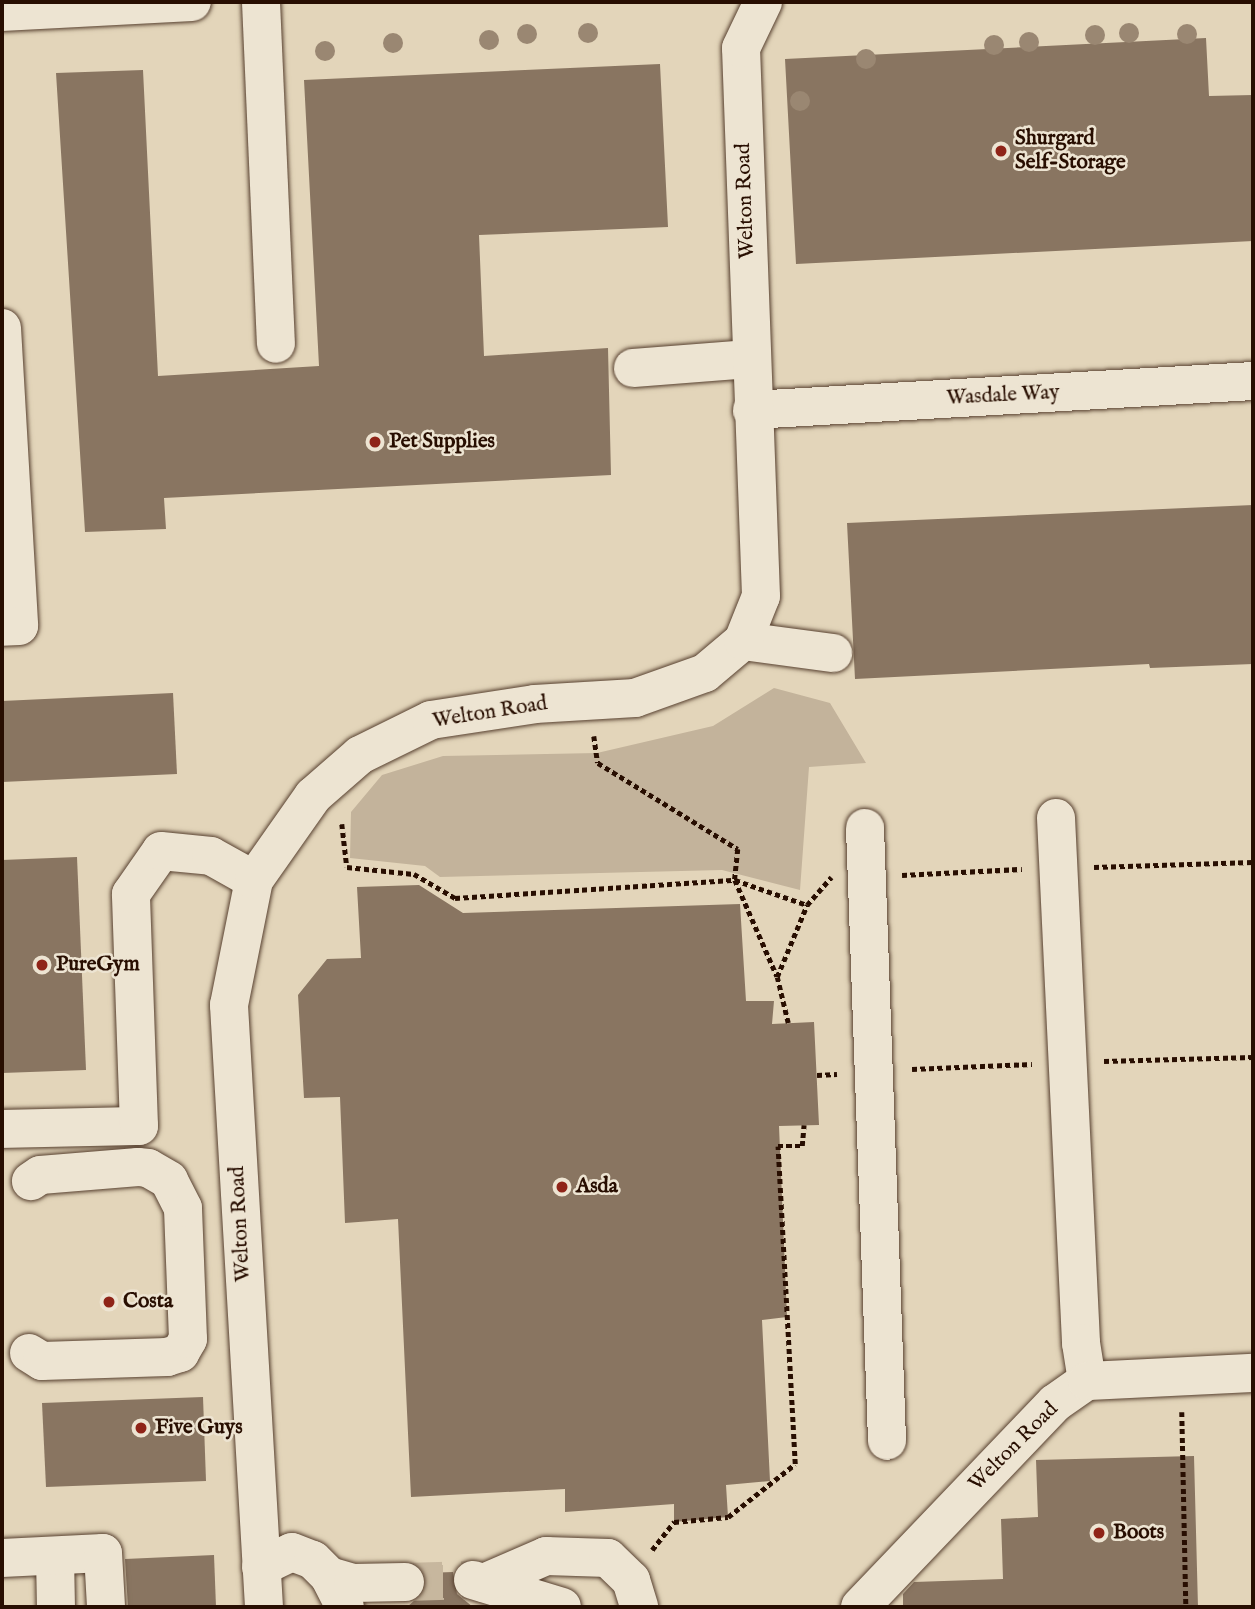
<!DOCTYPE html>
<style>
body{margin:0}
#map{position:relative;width:1255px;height:1609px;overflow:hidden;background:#e3d5ba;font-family:"IM FELL English",serif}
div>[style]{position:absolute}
.green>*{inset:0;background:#c3b39b}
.building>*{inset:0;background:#897561}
.minor-tunnel>*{height:38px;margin-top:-19px;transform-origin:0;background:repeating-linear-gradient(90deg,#c7b79e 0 38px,transparent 0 57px)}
.path>*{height:4.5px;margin-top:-2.25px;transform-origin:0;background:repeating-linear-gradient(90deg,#280e01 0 5px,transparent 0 8.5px)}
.roads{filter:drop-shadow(0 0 2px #57402f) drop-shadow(0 0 2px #57402f)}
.minor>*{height:38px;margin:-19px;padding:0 19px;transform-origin:19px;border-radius:19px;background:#ede4d2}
.trees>*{width:20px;height:20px;margin:-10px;border-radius:50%;background:#9a8772}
.dots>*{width:19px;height:19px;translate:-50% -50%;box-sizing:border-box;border:4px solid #ede4d2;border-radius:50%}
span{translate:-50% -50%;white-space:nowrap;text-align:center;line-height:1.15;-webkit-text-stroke:5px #ede4d2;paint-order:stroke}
.poi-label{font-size:21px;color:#280e01;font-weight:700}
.left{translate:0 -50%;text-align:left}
.street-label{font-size:21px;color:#280e01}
.frame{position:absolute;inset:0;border:4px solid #280e01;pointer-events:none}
</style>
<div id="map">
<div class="green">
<i style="clip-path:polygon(774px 688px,830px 703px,866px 763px,809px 767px,800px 890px,722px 870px,440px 877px,425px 866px,350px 858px,351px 812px,382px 775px,443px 756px,597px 753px,713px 726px)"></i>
</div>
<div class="building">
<i style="clip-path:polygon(1206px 38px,1209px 96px,1253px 95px,1253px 241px,796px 264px,785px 59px)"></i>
<i style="clip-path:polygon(660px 64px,668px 227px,479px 235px,484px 356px,608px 348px,611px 475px,164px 498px,166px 529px,85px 532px,56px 73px,143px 70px,158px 376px,319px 366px,304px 80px)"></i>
<i style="clip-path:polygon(1253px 505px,1253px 664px,1150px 668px,1149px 664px,855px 679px,847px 523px)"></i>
<i style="clip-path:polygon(173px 693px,177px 774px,2px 782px,2px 701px)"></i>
<i style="clip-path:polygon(77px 857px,86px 1070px,2px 1073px,2px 860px)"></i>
<i style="clip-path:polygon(419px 885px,463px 913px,740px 904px,746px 1001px,774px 1001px,772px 1024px,814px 1022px,819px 1125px,779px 1126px,787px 1317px,762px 1320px,770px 1481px,726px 1485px,728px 1517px,674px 1522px,674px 1504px,565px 1512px,565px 1489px,411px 1497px,398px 1219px,345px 1223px,340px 1097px,304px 1098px,298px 995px,327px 959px,361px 958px,357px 887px)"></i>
<i style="clip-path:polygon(203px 1397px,206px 1481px,46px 1487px,42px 1403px)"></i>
<i style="clip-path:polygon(1194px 1456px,1198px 1607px,903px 1607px,903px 1594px,914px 1582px,1003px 1579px,1001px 1519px,1038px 1517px,1036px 1460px)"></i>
<i style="clip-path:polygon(214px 1555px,216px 1607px,128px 1607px,125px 1559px)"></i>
<i style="clip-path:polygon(453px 1572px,457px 1594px,473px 1607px,407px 1607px,424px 1592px,425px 1573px)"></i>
</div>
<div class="minor-tunnel">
<i style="left:405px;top:1582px;width:68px;rotate:-1.7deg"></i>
</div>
<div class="path">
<i style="left:594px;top:736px;width:27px;rotate:82deg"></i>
<i style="left:598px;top:763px;width:164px;rotate:31.6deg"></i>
<i style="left:738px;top:849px;width:31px;rotate:96deg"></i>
<i style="left:735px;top:880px;width:105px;rotate:66.4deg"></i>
<i style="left:342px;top:824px;width:43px;rotate:83.4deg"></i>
<i style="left:347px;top:867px;width:67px;rotate:6deg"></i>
<i style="left:414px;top:874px;width:48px;rotate:30.3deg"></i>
<i style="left:455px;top:898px;width:281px;rotate:-3.7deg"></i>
<i style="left:735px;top:880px;width:76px;rotate:19.1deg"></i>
<i style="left:1094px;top:867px;width:159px;rotate:-1.8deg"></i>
<i style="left:902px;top:875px;width:120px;rotate:-2.9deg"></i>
<i style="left:788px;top:1023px;width:47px;rotate:-103.4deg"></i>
<i style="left:777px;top:977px;width:78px;rotate:-67.4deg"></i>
<i style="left:807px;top:905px;width:37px;rotate:-49deg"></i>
<i style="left:1104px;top:1061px;width:149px;rotate:-1.5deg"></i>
<i style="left:912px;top:1069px;width:120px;rotate:-2.4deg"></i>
<i style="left:817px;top:1075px;width:20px;rotate:-3deg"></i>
<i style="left:1182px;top:1412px;width:195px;rotate:88.8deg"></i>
<i style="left:652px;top:1550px;width:36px;rotate:-52deg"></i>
<i style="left:674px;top:1522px;width:54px;rotate:-5.3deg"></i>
<i style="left:728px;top:1517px;width:85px;rotate:-38.3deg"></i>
<i style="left:795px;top:1464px;width:318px;rotate:-93.1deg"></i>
<i style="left:778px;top:1146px;width:24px"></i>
<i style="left:802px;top:1146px;width:21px;rotate:-85deg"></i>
</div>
<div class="roads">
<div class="minor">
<i style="left:261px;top:2px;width:342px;rotate:87.5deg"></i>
<i style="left:2px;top:12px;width:190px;rotate:-3deg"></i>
<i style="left:2px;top:328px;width:298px;rotate:86.7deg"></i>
<i style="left:19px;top:626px;width:17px;rotate:177deg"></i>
<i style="left:633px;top:368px;width:117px;rotate:-4.4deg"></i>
<i style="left:752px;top:410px;width:502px;rotate:-3.31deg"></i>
<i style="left:743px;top:641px;width:91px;rotate:7.6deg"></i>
<i style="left:1056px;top:818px;width:526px;rotate:87.27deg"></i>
<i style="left:1081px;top:1343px;width:38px;rotate:81deg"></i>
<i style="left:865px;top:828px;width:613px;rotate:87.94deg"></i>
<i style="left:2px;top:1129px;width:137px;rotate:-1.3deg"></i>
<i style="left:139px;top:1126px;width:232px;rotate:-92deg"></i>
<i style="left:131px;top:894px;width:52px;rotate:-55.1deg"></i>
<i style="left:161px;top:851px;width:50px;rotate:5.7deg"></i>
<i style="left:211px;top:856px;width:49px;rotate:29.2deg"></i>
<i style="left:29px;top:1353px;width:15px;rotate:32deg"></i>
<i style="left:42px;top:1361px;width:125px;rotate:-1.8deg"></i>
<i style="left:167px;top:1357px;width:14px;rotate:-17deg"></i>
<i style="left:180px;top:1353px;width:16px;rotate:-60deg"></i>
<i style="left:188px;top:1339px;width:131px;rotate:-92.2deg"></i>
<i style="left:183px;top:1208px;width:31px;rotate:-117deg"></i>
<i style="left:169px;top:1180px;width:24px;rotate:-150deg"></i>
<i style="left:148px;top:1168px;width:10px;rotate:-174deg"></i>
<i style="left:138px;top:1167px;width:98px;rotate:175.3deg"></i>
<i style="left:40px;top:1175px;width:11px;rotate:146deg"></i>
<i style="left:55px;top:1556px;width:51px;rotate:88.9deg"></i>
<i style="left:2px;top:1558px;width:101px;rotate:-2.8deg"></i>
<i style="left:103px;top:1553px;width:54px;rotate:86.8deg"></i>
<i style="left:261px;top:1567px;width:34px;rotate:-26deg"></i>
<i style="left:292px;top:1552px;width:22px;rotate:21deg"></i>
<i style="left:313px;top:1560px;width:23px;rotate:45deg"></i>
<i style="left:329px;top:1576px;width:35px;rotate:63deg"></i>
<i style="left:329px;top:1576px;width:25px;rotate:16deg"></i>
<i style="left:353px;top:1583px;width:52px;rotate:-1.1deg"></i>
<i style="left:473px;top:1580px;width:93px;rotate:16.9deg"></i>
<i style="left:484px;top:1583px;width:68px;rotate:-23.5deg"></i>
<i style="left:546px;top:1556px;width:62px;rotate:1.8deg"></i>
<i style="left:608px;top:1558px;width:32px;rotate:44deg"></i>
<i style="left:631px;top:1580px;width:28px;rotate:73deg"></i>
<i style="left:264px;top:1607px;width:603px;rotate:-93.33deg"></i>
<i style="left:229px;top:1005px;width:127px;rotate:-78.7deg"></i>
<i style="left:254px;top:880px;width:103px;rotate:-54.9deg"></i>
<i style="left:313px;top:796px;width:62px;rotate:-41.1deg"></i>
<i style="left:360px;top:755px;width:79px;rotate:-26.2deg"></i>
<i style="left:431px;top:720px;width:105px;rotate:-8.7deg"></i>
<i style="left:535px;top:704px;width:100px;rotate:-3.4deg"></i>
<i style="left:635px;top:698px;width:74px;rotate:-19.7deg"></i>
<i style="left:705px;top:673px;width:50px;rotate:-40.1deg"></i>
<i style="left:743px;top:641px;width:48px;rotate:-68.2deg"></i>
<i style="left:761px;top:596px;width:548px;rotate:-92.09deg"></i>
<i style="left:741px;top:48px;width:51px;rotate:-64.4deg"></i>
<i style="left:860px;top:1607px;width:282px;rotate:-46.3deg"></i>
<i style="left:1055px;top:1403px;width:39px;rotate:-35deg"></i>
<i style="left:1087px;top:1381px;width:166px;rotate:-2.8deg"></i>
</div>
</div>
<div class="trees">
<i style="left:588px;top:33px"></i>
<i style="left:1129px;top:33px"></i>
<i style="left:527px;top:34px"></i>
<i style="left:1187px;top:34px"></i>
<i style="left:1095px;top:35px"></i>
<i style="left:489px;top:40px"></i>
<i style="left:1029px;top:42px"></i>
<i style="left:393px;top:43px"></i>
<i style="left:994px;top:45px"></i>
<i style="left:325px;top:51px"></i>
<i style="left:866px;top:59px"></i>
<i style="left:800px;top:101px"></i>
</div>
<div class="dots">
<i style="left:1001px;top:151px;background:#8f2418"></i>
<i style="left:375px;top:442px;background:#8f2418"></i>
<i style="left:42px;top:965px;background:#8f2418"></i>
<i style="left:562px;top:1187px;background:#8f2418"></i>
<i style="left:109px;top:1302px;background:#8f2418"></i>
<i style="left:141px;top:1428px;background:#8f2418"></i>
<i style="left:1099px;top:1533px;background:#8f2418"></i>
</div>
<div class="poi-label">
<span class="left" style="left:1015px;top:151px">Shurgard<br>Self-Storage</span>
<span class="left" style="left:389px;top:442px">Pet Supplies</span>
<span class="left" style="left:56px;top:965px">PureGym</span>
<span class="left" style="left:576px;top:1187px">Asda</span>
<span class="left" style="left:123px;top:1302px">Costa</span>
<span class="left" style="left:155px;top:1428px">Five Guys</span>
<span class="left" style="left:1113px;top:1533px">Boots</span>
</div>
<div class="street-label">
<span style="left:746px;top:201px;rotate:-92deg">Welton Road</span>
<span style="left:1003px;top:396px;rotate:-3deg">Wasdale Way</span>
<span style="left:490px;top:713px;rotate:-9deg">Welton Road</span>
<span style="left:241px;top:1224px;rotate:-93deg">Welton Road</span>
<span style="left:1014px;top:1447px;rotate:-45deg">Welton Road</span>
</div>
<div class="frame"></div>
</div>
